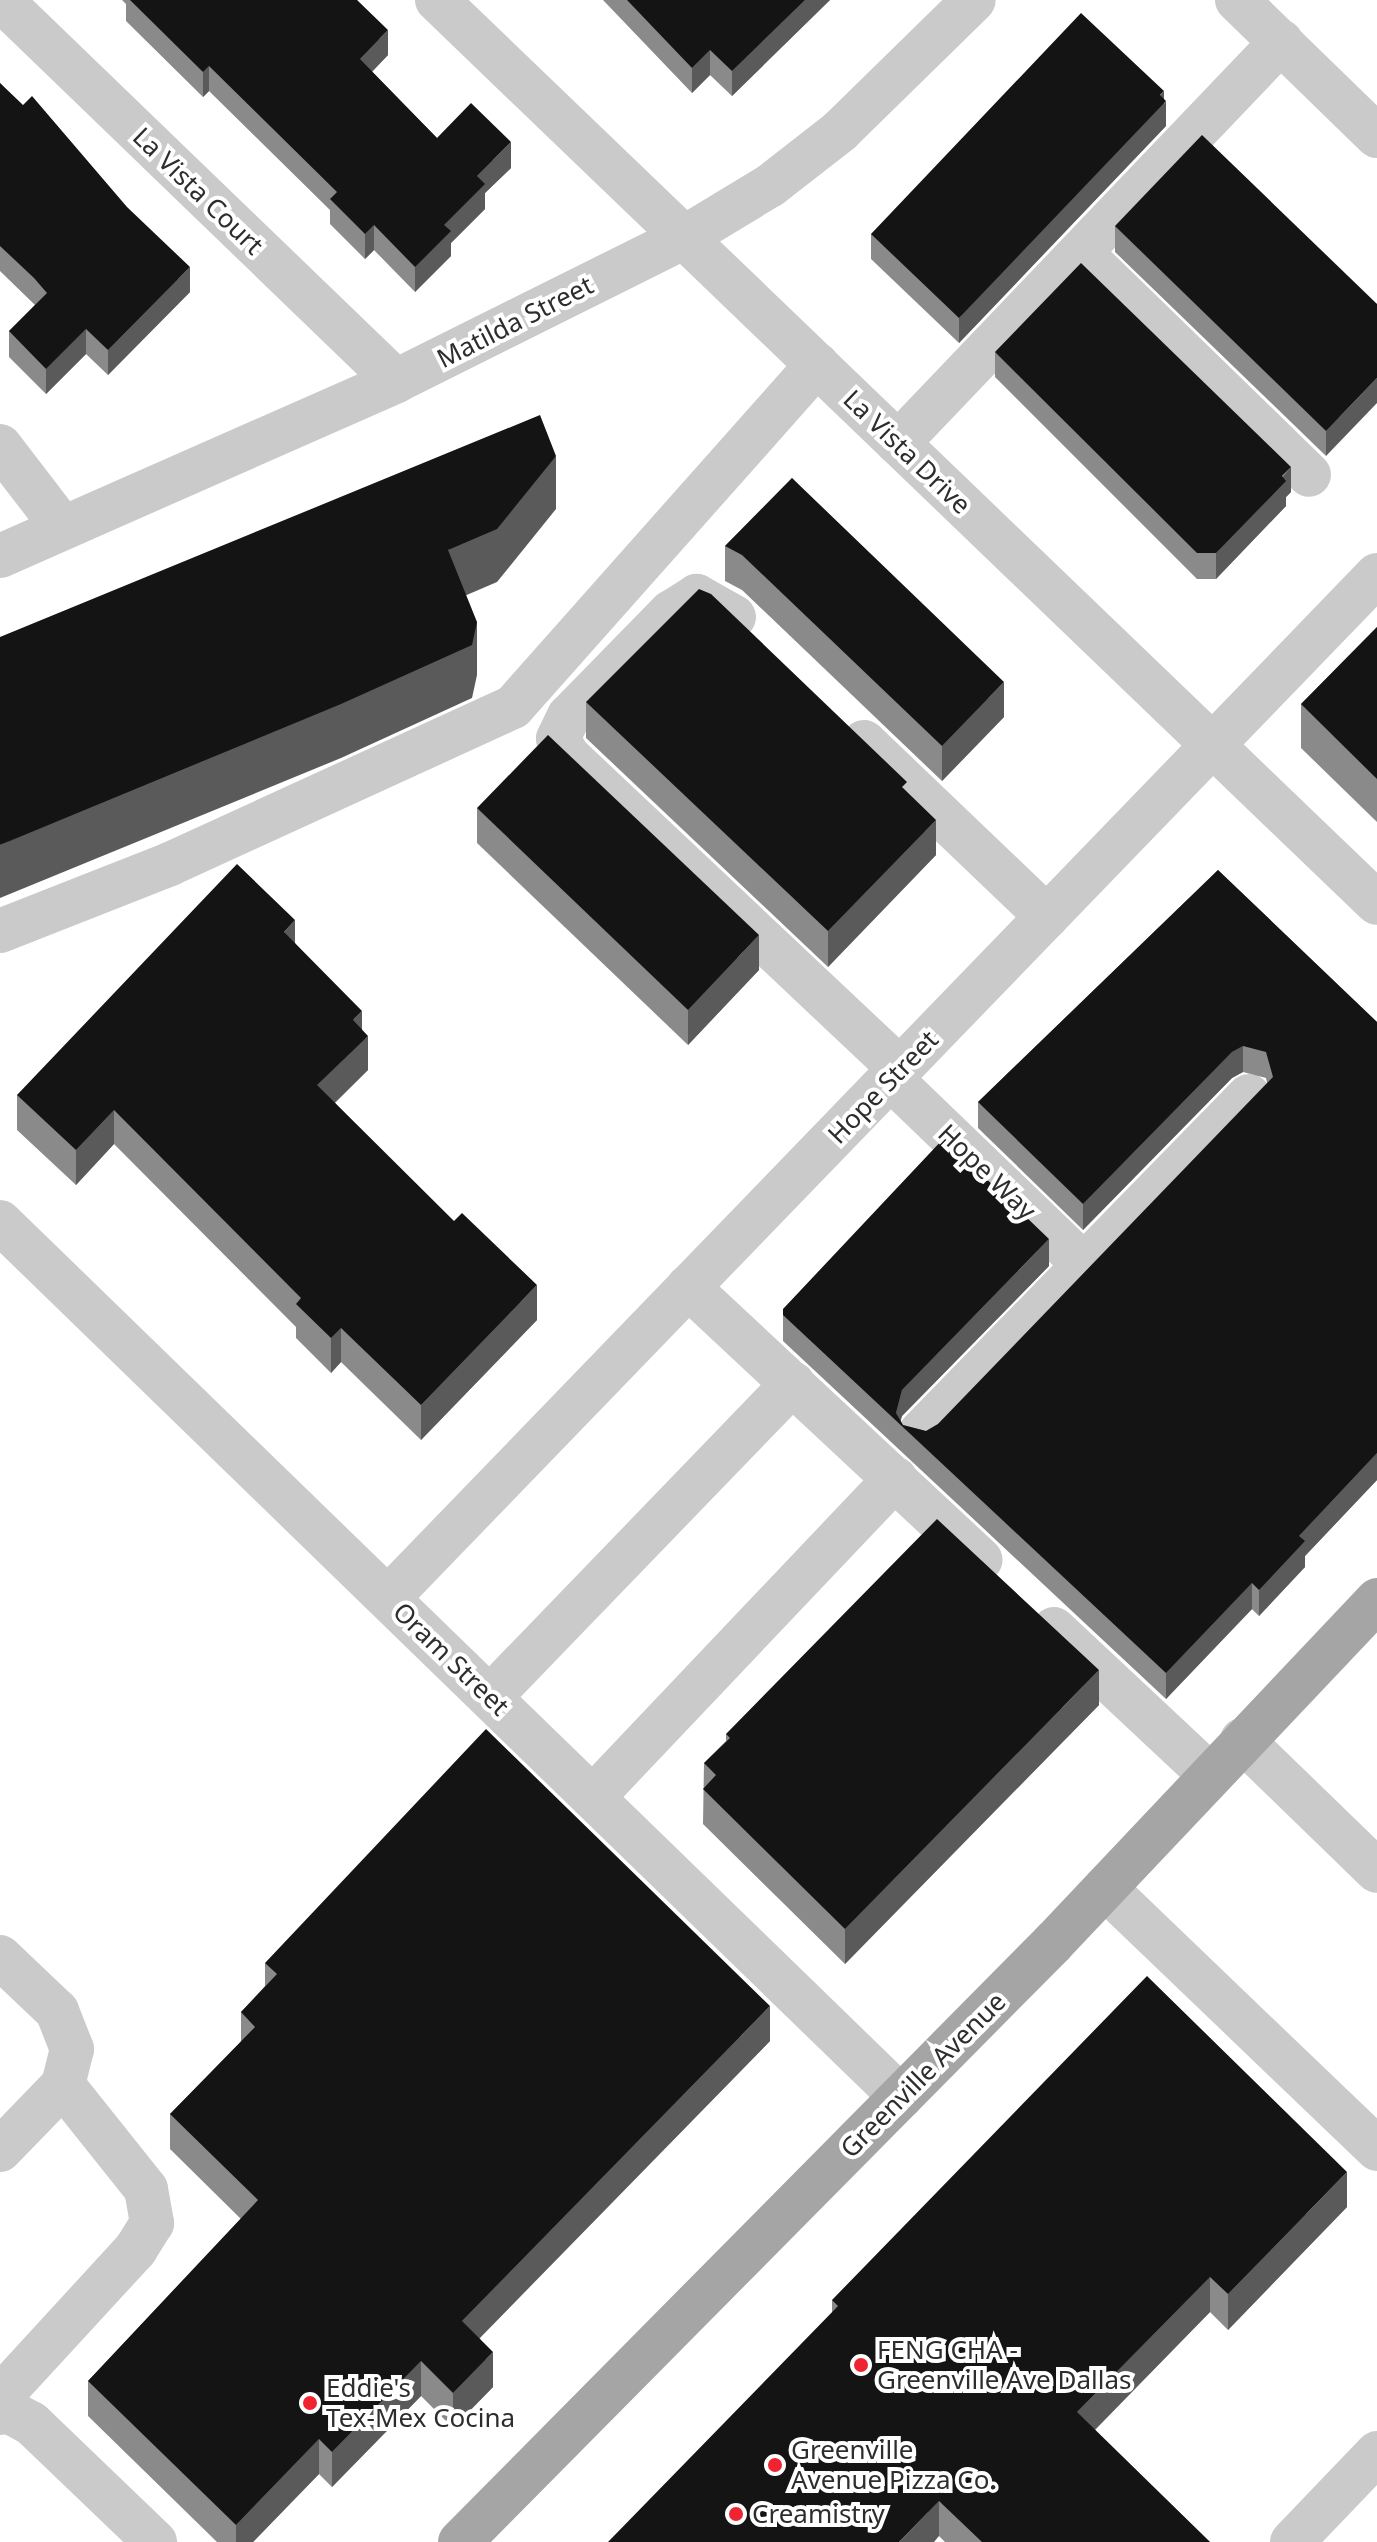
<!DOCTYPE html>
<style>
body{margin:0}
#map{position:relative;width:1377px;height:2542px;overflow:hidden;background:#fff;font-family:"Noto Sans",sans-serif}
div>[style]{position:absolute}
.minor>*{height:44px;margin:-22px;padding:0 22px;transform-origin:22px;border-radius:22px;background:#cacaca}
.major>*{height:44px;margin:-22px;padding:0 22px;transform-origin:22px;border-radius:22px;background:#a5a5a5}
.wall>*{inset:0;background:#8a8a8a}
.shaded-wall>*{inset:0;background:#5a5a5a}
.building>*{inset:0;background:#141414}
.dots>*{width:22px;height:22px;translate:-50% -50%;box-sizing:border-box;border:4px solid #fff;border-radius:50%}
span{translate:-50% -50%;white-space:nowrap;text-align:center;line-height:1.15;-webkit-text-stroke:8px #fff;paint-order:stroke}
.street-label{font-size:26px;color:#2d2d2d}
.poi-label{font-size:26px;color:#2d2d2d}
.left{translate:0 -50%;text-align:left}
</style>
<div id="map">
<div class="minor">
<i style="left:1px;top:0;width:549px;rotate:43.97deg"></i>
<i style="left:437px;top:0;width:1303px;rotate:43.85deg"></i>
<i style="left:1237px;top:0;width:195px;rotate:44.2deg"></i>
<i style="left:1081px;top:253px;width:318px;rotate:44.2deg"></i>
<i style="left:898px;top:443px;width:555px;rotate:-46.32deg"></i>
<i style="left:0;top:446px;width:103px;rotate:52.5deg"></i>
<i style="left:0;top:556px;width:433px;rotate:-23.8deg"></i>
<i style="left:396px;top:381px;width:323px;rotate:-26.5deg"></i>
<i style="left:685px;top:237px;width:100px;rotate:-31.2deg"></i>
<i style="left:771px;top:185px;width:88px;rotate:-38deg"></i>
<i style="left:840px;top:131px;width:187px;rotate:-44.4deg"></i>
<i style="left:734px;top:617px;width:43px;rotate:-150.4deg"></i>
<i style="left:697px;top:596px;width:31px;rotate:148deg"></i>
<i style="left:671px;top:612px;width:146px;rotate:134.4deg"></i>
<i style="left:569px;top:716px;width:25px;rotate:116deg"></i>
<i style="left:558px;top:739px;width:21px;rotate:59deg"></i>
<i style="left:569px;top:757px;width:455px;rotate:43.3deg"></i>
<i style="left:864px;top:742px;width:253px;rotate:43.7deg"></i>
<i style="left:0;top:931px;width:183px;rotate:-21.5deg"></i>
<i style="left:170px;top:864px;width:377px;rotate:-24.6deg"></i>
<i style="left:513px;top:707px;width:458px;rotate:-48.4deg"></i>
<i style="left:891px;top:1079px;width:268px;rotate:43.9deg"></i>
<i style="left:0;top:1222px;width:1256px;rotate:44.16deg"></i>
<i style="left:688px;top:1287px;width:400px;rotate:43deg"></i>
<i style="left:920px;top:1433px;width:471px;rotate:-45.7deg"></i>
<i style="left:388px;top:1598px;width:1423px;rotate:-45.97deg"></i>
<i style="left:1054px;top:1629px;width:214px;rotate:43.1deg"></i>
<i style="left:490px;top:1697px;width:436px;rotate:-46deg"></i>
<i style="left:1242px;top:1740px;width:188px;rotate:44.1deg"></i>
<i style="left:593px;top:1797px;width:439px;rotate:-46.5deg"></i>
<i style="left:1105px;top:1888px;width:377px;rotate:43.8deg"></i>
<i style="left:0;top:1957px;width:79px;rotate:43.5deg"></i>
<i style="left:57px;top:2011px;width:41px;rotate:68.5deg"></i>
<i style="left:72px;top:2049px;width:37px;rotate:104deg"></i>
<i style="left:63px;top:2085px;width:133px;rotate:51.4deg"></i>
<i style="left:146px;top:2189px;width:35px;rotate:80deg"></i>
<i style="left:152px;top:2223px;width:31px;rotate:122deg"></i>
<i style="left:136px;top:2249px;width:201px;rotate:132.6deg"></i>
<i style="left:0;top:2150px;width:91px;rotate:-45.9deg"></i>
<i style="left:0;top:2413px;width:8px;rotate:-14deg"></i>
<i style="left:8px;top:2411px;width:26px;rotate:28deg"></i>
<i style="left:31px;top:2423px;width:172px;rotate:43.8deg"></i>
<i style="left:1292px;top:2542px;width:123px;rotate:-46.3deg"></i>
</div>
<div class="major">
<i style="left:460px;top:2542px;width:843px;rotate:-45.29deg"></i>
<i style="left:1053px;top:1943px;width:472px;rotate:-46.6deg"></i>
</div>
<div class="wall">
<i style="clip-path:polygon(122px 0,357px 0,388px 55px,372px 72px,437px 138px,511px 168px,485px 193px,485px 209px,451px 243px,451px 256px,415px 292px,374px 250px,365px 259px,330px 224px,330px 210px,209px 91px,203px 97px,126px 21px,126px 4px)"></i>
<i style="clip-path:polygon(603px 0,830px 0,732px 96px,710px 75px,692px 93px)"></i>
<i style="clip-path:polygon(0 83px,190px 292px,108px 375px,86px 354px,46px 394px,9px 357px,9px 331px,35px 305px,0 271px)"></i>
<i style="clip-path:polygon(1164px 98px,1166px 126px,959px 343px,871px 259px,871px 234px)"></i>
<i style="clip-path:polygon(1115px 226px,1377px 304px,1326px 456px,1115px 252px)"></i>
<i style="clip-path:polygon(995px 352px,1291px 492px,1286px 497px,1286px 506px,1216px 579px,1197px 579px,995px 377px)"></i>
<i style="clip-path:polygon(792px 478px,1004px 717px,942px 781px,742px 590px,725px 581px,725px 546px)"></i>
<i style="clip-path:polygon(1377px 627px,1377px 822px,1301px 748px,1301px 704px)"></i>
<i style="clip-path:polygon(586px 702px,907px 792px,936px 855px,828px 967px,586px 738px)"></i>
<i style="clip-path:polygon(477px 808px,759px 970px,688px 1045px,477px 843px)"></i>
<i style="clip-path:polygon(1218px 870px,1377px 1022px,1377px 1480px,1305px 1556px,1305px 1567px,1259px 1616px,1252px 1609px,1166px 1699px,783px 1341px,783px 1309px,1049px 1266px,902px 1416px,900px 1421px,903px 1425px,926px 1431px,938px 1424px,1267px 1083px,1266px 1078px,1243px 1072px,1232px 1078px,1083px 1230px,978px 1128px,978px 1102px)"></i>
<i style="clip-path:polygon(295px 943px,362px 1030px,368px 1070px,335px 1103px,537px 1320px,421px 1440px,341px 1362px,331px 1373px,296px 1338px,296px 1327px,114px 1144px,76px 1185px,17px 1130px,17px 1095px)"></i>
<i style="clip-path:polygon(1099px 1705px,845px 1964px,703px 1824px,704px 1763px,726px 1741px,726px 1734px)"></i>
<i style="clip-path:polygon(265px 1963px,770px 2041px,480px 2338px,493px 2387px,453px 2428px,421px 2396px,332px 2487px,319px 2474px,253px 2542px,217px 2542px,88px 2416px,88px 2381px,241px 2219px,170px 2149px,170px 2114px,241px 2042px,241px 2012px,265px 1986px)"></i>
<i style="clip-path:polygon(1347px 2207px,1228px 2330px,1210px 2312px,1095px 2430px,1210px 2542px,945px 2542px,939px 2536px,832px 2312px,832px 2300px)"></i>
</div>
<div class="shaded-wall">
<i style="clip-path:polygon(805px 0,830px 0,732px 96px,732px 71px)"></i>
<i style="clip-path:polygon(388px 30px,388px 55px,360px 84px,360px 59px)"></i>
<i style="clip-path:polygon(710px 50px,710px 75px,692px 93px,692px 68px)"></i>
<i style="clip-path:polygon(209px 66px,209px 91px,203px 97px,203px 72px)"></i>
<i style="clip-path:polygon(1164px 91px,1164px 104px,1166px 101px,1166px 126px,959px 343px,959px 318px)"></i>
<i style="clip-path:polygon(511px 142px,511px 168px,485px 193px,485px 209px,451px 243px,451px 256px,415px 292px,415px 267px,477px 176px)"></i>
<i style="clip-path:polygon(374px 225px,374px 250px,365px 259px,365px 234px)"></i>
<i style="clip-path:polygon(190px 267px,190px 292px,108px 375px,108px 350px)"></i>
<i style="clip-path:polygon(86px 329px,86px 354px,46px 394px,46px 369px)"></i>
<i style="clip-path:polygon(1377px 378px,1377px 403px,1326px 456px,1326px 431px)"></i>
<i style="clip-path:polygon(556px 456px,556px 509px,497px 582px,448px 603px,448px 550px)"></i>
<i style="clip-path:polygon(1291px 467px,1291px 492px,1286px 497px,1286px 506px,1216px 579px,1216px 553px)"></i>
<i style="clip-path:polygon(477px 622px,477px 675px,472px 698px,341px 758px,0 898px,0 845px)"></i>
<i style="clip-path:polygon(1004px 682px,1004px 717px,942px 781px,942px 746px)"></i>
<i style="clip-path:polygon(936px 820px,936px 855px,828px 967px,828px 931px)"></i>
<i style="clip-path:polygon(295px 920px,295px 955px,284px 932px)"></i>
<i style="clip-path:polygon(759px 935px,759px 970px,688px 1045px,688px 1010px)"></i>
<i style="clip-path:polygon(362px 1011px,362px 1041px,368px 1036px,368px 1070px,317px 1120px,317px 1085px,353px 1020px)"></i>
<i style="clip-path:polygon(1243px 1046px,1243px 1072px,1232px 1078px,1083px 1230px,1083px 1204px,1232px 1052px)"></i>
<i style="clip-path:polygon(114px 1110px,114px 1144px,76px 1185px,76px 1150px)"></i>
<i style="clip-path:polygon(1049px 1239px,1049px 1266px,902px 1416px,900px 1424px,896px 1413px,902px 1390px)"></i>
<i style="clip-path:polygon(537px 1285px,537px 1320px,421px 1440px,421px 1405px)"></i>
<i style="clip-path:polygon(341px 1328px,341px 1362px,331px 1373px,331px 1338px)"></i>
<i style="clip-path:polygon(1377px 1453px,1377px 1480px,1305px 1556px,1305px 1567px,1259px 1616px,1259px 1590px,1299px 1536px)"></i>
<i style="clip-path:polygon(1252px 1583px,1252px 1609px,1166px 1699px,1166px 1673px)"></i>
<i style="clip-path:polygon(1099px 1670px,1099px 1705px,845px 1964px,845px 1929px)"></i>
<i style="clip-path:polygon(770px 2006px,770px 2041px,462px 2356px,462px 2321px)"></i>
<i style="clip-path:polygon(1347px 2172px,1347px 2207px,1228px 2330px,1228px 2294px)"></i>
<i style="clip-path:polygon(1210px 2277px,1210px 2312px,1077px 2448px,1077px 2412px)"></i>
<i style="clip-path:polygon(493px 2352px,493px 2387px,453px 2428px,453px 2393px)"></i>
<i style="clip-path:polygon(421px 2361px,421px 2396px,332px 2487px,332px 2452px)"></i>
<i style="clip-path:polygon(319px 2439px,319px 2474px,253px 2542px,236px 2542px,236px 2525px)"></i>
<i style="clip-path:polygon(939px 2501px,939px 2536px,934px 2542px,899px 2542px)"></i>
</div>
<div class="building">
<i style="clip-path:polygon(130px 0,357px 0,388px 30px,360px 59px,437px 138px,471px 103px,511px 142px,477px 176px,485px 184px,444px 225px,451px 231px,415px 267px,374px 225px,365px 234px,330px 199px,337px 192px,209px 66px,203px 72px)"></i>
<i style="clip-path:polygon(627px 0,805px 0,732px 71px,710px 50px,692px 68px)"></i>
<i style="clip-path:polygon(1081px 13px,1164px 91px,1160px 95px,1166px 101px,959px 318px,871px 234px)"></i>
<i style="clip-path:polygon(0 83px,23px 105px,32px 96px,127px 207px,190px 267px,108px 350px,86px 329px,46px 369px,9px 331px,47px 293px,34px 278px,0 246px)"></i>
<i style="clip-path:polygon(1202px 135px,1377px 304px,1377px 378px,1326px 431px,1115px 226px)"></i>
<i style="clip-path:polygon(1081px 263px,1291px 467px,1282px 476px,1286px 481px,1216px 553px,1197px 553px,995px 352px)"></i>
<i style="clip-path:polygon(540px 415px,556px 456px,497px 529px,448px 550px,477px 622px,472px 645px,341px 704px,0 845px,0 637px)"></i>
<i style="clip-path:polygon(792px 478px,1004px 682px,942px 746px,742px 555px,725px 546px)"></i>
<i style="clip-path:polygon(699px 589px,711px 594px,907px 782px,902px 787px,936px 820px,828px 931px,586px 702px)"></i>
<i style="clip-path:polygon(1377px 627px,1377px 779px,1301px 704px)"></i>
<i style="clip-path:polygon(548px 735px,759px 935px,688px 1010px,477px 808px)"></i>
<i style="clip-path:polygon(237px 864px,295px 920px,284px 932px,362px 1011px,353px 1020px,368px 1036px,317px 1085px,454px 1221px,462px 1213px,537px 1285px,421px 1405px,341px 1328px,331px 1338px,296px 1304px,301px 1298px,114px 1110px,76px 1150px,17px 1095px)"></i>
<i style="clip-path:polygon(1218px 870px,1377px 1022px,1377px 1453px,1299px 1536px,1305px 1541px,1259px 1590px,1252px 1583px,1166px 1673px,783px 1315px,783px 1309px,944px 1138px,1049px 1239px,902px 1390px,896px 1413px,903px 1425px,926px 1431px,938px 1424px,1273px 1077px,1266px 1052px,1243px 1046px,1232px 1052px,1083px 1204px,978px 1102px)"></i>
<i style="clip-path:polygon(937px 1519px,1099px 1670px,845px 1929px,703px 1789px,716px 1775px,704px 1763px,730px 1738px,726px 1734px)"></i>
<i style="clip-path:polygon(486px 1729px,770px 2006px,462px 2321px,493px 2352px,453px 2393px,421px 2361px,332px 2452px,319px 2439px,236px 2525px,88px 2381px,258px 2200px,170px 2114px,255px 2027px,241px 2012px,277px 1974px,265px 1963px)"></i>
<i style="clip-path:polygon(1147px 1976px,1347px 2172px,1228px 2294px,1210px 2277px,1077px 2412px,1210px 2542px,982px 2542px,939px 2501px,899px 2542px,608px 2542px,838px 2306px,832px 2300px)"></i>
</div>
<div class="dots">
<i style="left:861px;top:2365px;background:#ef2430"></i>
<i style="left:310px;top:2403px;background:#ef2430"></i>
<i style="left:775px;top:2465px;background:#ef2430"></i>
<i style="left:736px;top:2514px;background:#ef2430"></i>
</div>
<div class="street-label">
<span style="left:198px;top:191px;rotate:44deg">La Vista Court</span>
<span style="left:515px;top:322px;rotate:-27deg">Matilda Street</span>
<span style="left:907px;top:452px;rotate:44deg">La Vista Drive</span>
<span style="left:883px;top:1087px;rotate:-46deg">Hope Street</span>
<span style="left:987px;top:1172px;rotate:44deg">Hope Way</span>
<span style="left:451px;top:1659px;rotate:44deg">Oram Street</span>
<span style="left:923px;top:2075px;rotate:-45deg">Greenville Avenue</span>
</div>
<div class="poi-label">
<span class="left" style="left:877px;top:2365px">FENG CHA -<br>Greenville Ave Dallas</span>
<span class="left" style="left:326px;top:2403px">Eddie's<br>Tex-Mex Cocina</span>
<span class="left" style="left:791px;top:2465px">Greenville<br>Avenue Pizza Co.</span>
<span class="left" style="left:752px;top:2514px">Creamistry</span>
</div>
</div>
